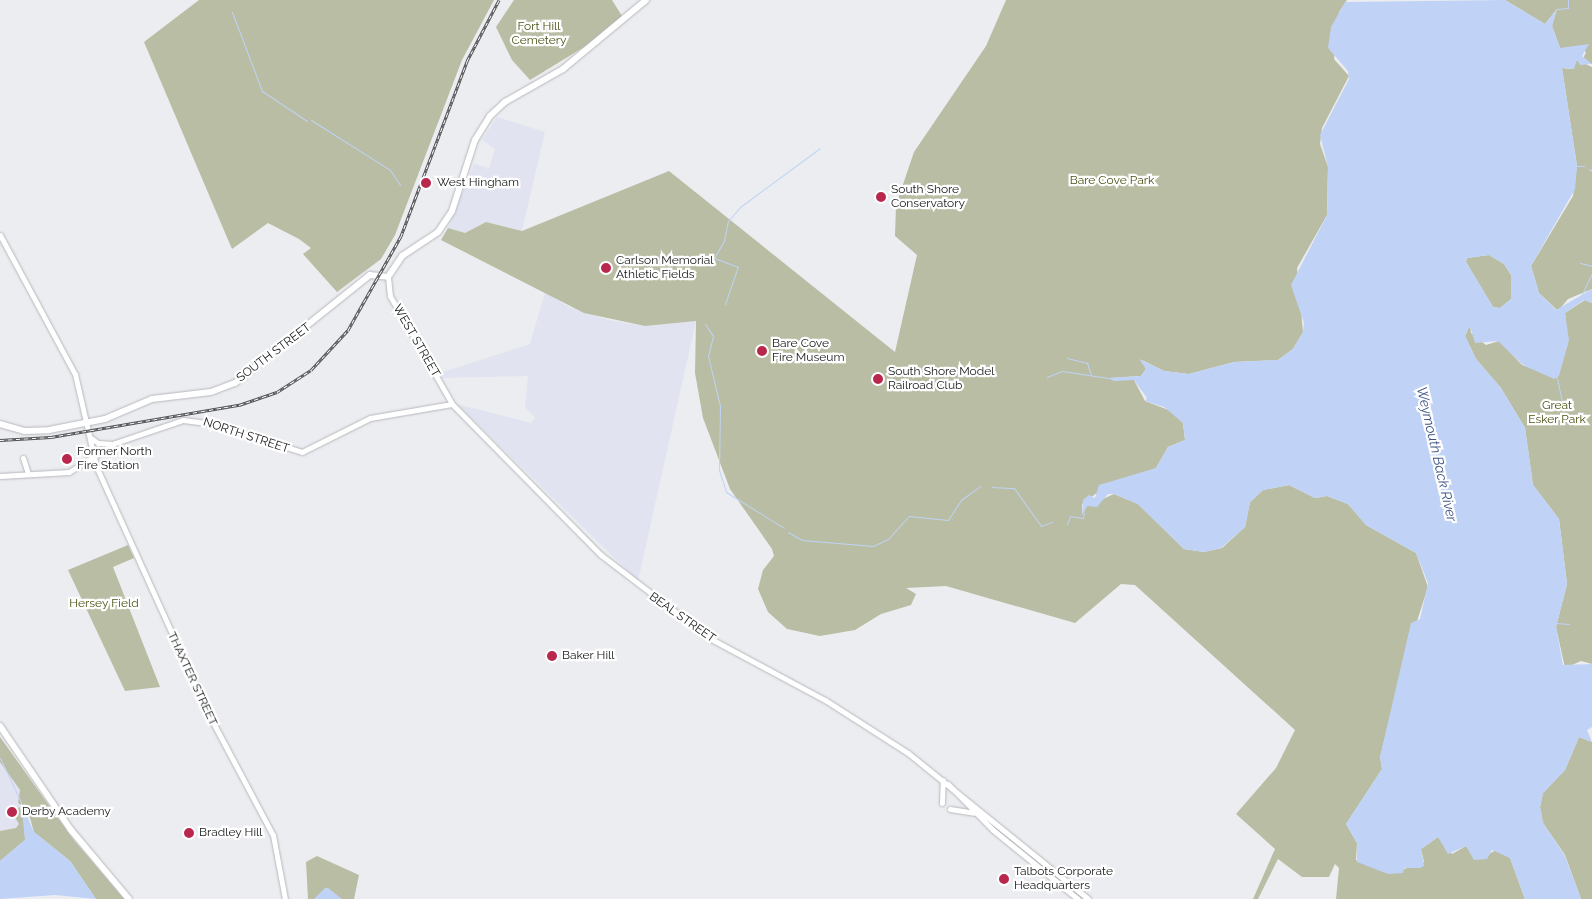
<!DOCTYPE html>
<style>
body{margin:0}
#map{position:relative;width:1592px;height:899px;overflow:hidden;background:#ecedf1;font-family:Raleway,sans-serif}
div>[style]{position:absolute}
.built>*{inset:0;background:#e1e4f0}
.green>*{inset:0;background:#b9bda3}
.water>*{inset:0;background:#c0d3f6}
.stream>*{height:1px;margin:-0.5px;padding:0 0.5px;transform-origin:0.5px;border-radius:0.5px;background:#c0d3f6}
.roads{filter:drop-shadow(0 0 1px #b6b8bc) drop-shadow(0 0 1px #b6b8bc)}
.minor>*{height:5px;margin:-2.5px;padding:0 2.5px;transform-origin:2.5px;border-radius:2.5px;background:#fff}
.major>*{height:6px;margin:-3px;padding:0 3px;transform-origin:3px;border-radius:3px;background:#fff}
.rail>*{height:3px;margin-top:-1.5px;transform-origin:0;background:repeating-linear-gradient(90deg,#fff 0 4px,#515254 0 8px);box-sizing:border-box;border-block:1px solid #515254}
.dots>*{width:14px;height:14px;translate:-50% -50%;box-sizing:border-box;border:2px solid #fff;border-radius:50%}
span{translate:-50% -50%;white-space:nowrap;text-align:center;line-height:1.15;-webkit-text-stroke:4.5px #fff;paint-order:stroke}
.park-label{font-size:12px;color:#4c5214}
.poi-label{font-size:12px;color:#171819}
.left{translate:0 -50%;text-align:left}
.street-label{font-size:12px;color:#171819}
.water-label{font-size:14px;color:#3c5382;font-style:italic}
</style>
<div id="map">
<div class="built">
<i style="clip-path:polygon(497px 117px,545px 132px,522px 231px,486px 222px,465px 233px,454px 231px,448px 228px,474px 164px,489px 168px,495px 149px,482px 140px)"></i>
<i style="clip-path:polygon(545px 292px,569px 307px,609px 320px,645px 326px,696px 321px,638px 581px,457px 404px,531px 423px,535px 418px,525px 407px,528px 376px,442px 378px,440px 373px,530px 344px)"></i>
<i style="clip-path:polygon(0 762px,20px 790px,25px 840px,0 861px)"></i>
</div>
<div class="green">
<i style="clip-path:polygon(199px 0,494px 0,462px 60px,395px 235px,381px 259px,337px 292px,303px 254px,311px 248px,299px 239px,268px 223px,232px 249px,226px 235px,144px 42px)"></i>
<i style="clip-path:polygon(514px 0,612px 0,622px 16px,589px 44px,530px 80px,512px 60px,496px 27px)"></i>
<i style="clip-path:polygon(1006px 0,1347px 0,1339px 12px,1334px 59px,1349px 76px,1322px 128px,1320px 144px,1328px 167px,1327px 215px,1297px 268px,1303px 332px,1293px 349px,1278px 360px,1234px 362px,1189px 374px,1164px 371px,1142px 360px,1146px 369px,1141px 376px,1110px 378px,1134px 380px,1145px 401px,1171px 411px,1183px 423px,1185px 440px,1168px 447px,1156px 468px,1098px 492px,1082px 504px,1082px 515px,1087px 506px,1114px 494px,1138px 504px,1184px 549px,1204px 552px,1222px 548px,1245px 527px,1250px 502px,1263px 490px,1289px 485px,1315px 498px,1327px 496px,1348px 504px,1366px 525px,1416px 553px,1428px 587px,1404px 661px,1380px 757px,1382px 769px,1346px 824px,1357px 843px,1356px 860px,1393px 873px,1424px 862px,1421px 849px,1438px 837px,1452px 854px,1466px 846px,1489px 854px,1496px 850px,1510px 858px,1525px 899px,1336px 899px,1339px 868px,1335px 864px,1329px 877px,1302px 877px,1278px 859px,1258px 899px,1253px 899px,1275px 849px,1236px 814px,1276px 768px,1295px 730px,1135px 585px,1121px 584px,1075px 623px,946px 586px,906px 588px,916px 594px,911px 605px,881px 614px,855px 630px,820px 636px,787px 629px,768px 612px,758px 589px,763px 570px,774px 556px,772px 549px,730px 489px,703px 418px,695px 373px,696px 321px,645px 326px,584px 313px,441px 240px,448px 228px,465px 233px,486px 222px,522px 231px,669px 171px,895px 352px,917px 255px,895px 236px,896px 205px,914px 152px,986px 46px)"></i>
<i style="clip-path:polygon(1505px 0,1592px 0,1592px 64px,1583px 59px,1586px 52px,1581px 49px,1560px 48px,1552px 26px,1557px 9px,1545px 24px)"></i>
<i style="clip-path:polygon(1577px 60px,1592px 67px,1592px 289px,1568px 299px,1558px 311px,1539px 293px,1531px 266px,1573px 196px,1577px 166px,1562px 68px,1571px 69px)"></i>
<i style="clip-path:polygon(1489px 255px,1504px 264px,1511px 275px,1511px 299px,1500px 308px,1493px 307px,1466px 262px,1467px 258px)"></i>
<i style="clip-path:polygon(1585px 300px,1592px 303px,1592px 664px,1581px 661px,1565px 668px,1556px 627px,1567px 584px,1559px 519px,1533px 485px,1525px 428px,1501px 388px,1476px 359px,1465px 336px,1470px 325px,1471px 333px,1486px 345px,1499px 341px,1522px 365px,1557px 378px,1568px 343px,1565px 313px)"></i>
<i style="clip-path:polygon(128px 545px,134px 558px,113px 567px,160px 687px,125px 691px,68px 570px)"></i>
<i style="clip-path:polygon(0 737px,73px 839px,124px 899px,96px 899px,70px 861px,34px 832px,27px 808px,18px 803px,20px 790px,0 762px)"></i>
<i style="clip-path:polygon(1579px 737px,1592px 742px,1592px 899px,1581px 899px,1565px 855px,1543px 823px,1540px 807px,1543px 793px,1565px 770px)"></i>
<i style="clip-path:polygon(19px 807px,24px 814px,25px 840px,0 861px,0 831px,16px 828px,19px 824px,13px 814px)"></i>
<i style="clip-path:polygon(317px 856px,359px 875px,354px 899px,308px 899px,306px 862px)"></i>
</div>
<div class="water">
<i style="clip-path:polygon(evenodd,1505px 0,1545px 24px,1557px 9px,1552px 26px,1560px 48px,1589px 44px,1582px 56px,1592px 64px,1580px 65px,1577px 60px,1574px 69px,1562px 68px,1577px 166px,1575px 189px,1531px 266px,1539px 293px,1556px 310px,1592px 289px,1592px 303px,1584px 300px,1565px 313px,1569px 340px,1559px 376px,1554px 379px,1523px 365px,1498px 341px,1475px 343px,1470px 326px,1465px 336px,1476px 359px,1501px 388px,1525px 428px,1533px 485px,1559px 519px,1567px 584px,1556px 627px,1563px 665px,1592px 664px,1592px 727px,1587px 730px,1592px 742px,1579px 737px,1565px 770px,1543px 793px,1540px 807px,1543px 823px,1565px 856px,1581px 899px,1525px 899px,1510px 858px,1492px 850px,1487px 859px,1474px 860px,1466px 846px,1448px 854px,1438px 837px,1421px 849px,1424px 866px,1420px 868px,1404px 868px,1403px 873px,1388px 874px,1357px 862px,1357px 843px,1346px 824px,1382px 769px,1380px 757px,1411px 623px,1420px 619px,1428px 583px,1416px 553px,1366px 525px,1348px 504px,1327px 496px,1315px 498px,1289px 485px,1263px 490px,1250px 502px,1245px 527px,1221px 548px,1204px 552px,1184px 549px,1138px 504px,1114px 494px,1108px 494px,1097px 507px,1087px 506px,1082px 515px,1083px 500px,1089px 495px,1095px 498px,1099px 485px,1156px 468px,1168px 447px,1185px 440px,1183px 423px,1164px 407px,1145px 401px,1147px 398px,1134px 380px,1114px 381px,1108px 378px,1141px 376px,1146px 369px,1139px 359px,1164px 371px,1189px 374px,1234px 362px,1278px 360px,1293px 349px,1303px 332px,1304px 323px,1291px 285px,1327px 215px,1328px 167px,1320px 135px,1349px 79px,1348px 71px,1328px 48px,1331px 27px,1345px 2px,1505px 0,1489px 255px,1504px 264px,1511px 275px,1511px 299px,1500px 308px,1493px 307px,1466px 262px,1467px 258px,1489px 255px)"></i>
<i style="clip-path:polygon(21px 802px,34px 832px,70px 861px,96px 899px,55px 895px,0 899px,0 861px,25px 840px)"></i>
<i style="clip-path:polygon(328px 888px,342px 899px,314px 899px,325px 888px)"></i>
</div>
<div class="stream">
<i style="left:1557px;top:9px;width:11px;rotate:-5deg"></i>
<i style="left:1568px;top:8px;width:8px;rotate:-90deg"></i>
<i style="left:232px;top:12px;width:85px;rotate:69.2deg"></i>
<i style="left:262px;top:91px;width:54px;rotate:33.7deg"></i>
<i style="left:311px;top:120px;width:93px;rotate:32.3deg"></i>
<i style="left:390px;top:170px;width:18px;rotate:56deg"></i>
<i style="left:1577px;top:166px;width:7px"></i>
<i style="left:1589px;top:169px;width:4px;rotate:34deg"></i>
<i style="left:1580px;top:263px;width:12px;rotate:14deg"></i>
<i style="left:1581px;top:296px;width:25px;rotate:-64deg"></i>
<i style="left:725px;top:304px;width:39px;rotate:-71deg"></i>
<i style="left:738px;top:267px;width:26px;rotate:-159deg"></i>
<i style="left:714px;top:258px;width:20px;rotate:-60deg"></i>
<i style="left:724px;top:241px;width:20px;rotate:-79deg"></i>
<i style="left:728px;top:221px;width:18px;rotate:-49deg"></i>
<i style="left:740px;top:207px;width:99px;rotate:-36.4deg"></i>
<i style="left:705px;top:324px;width:14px;rotate:56deg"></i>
<i style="left:713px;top:336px;width:21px;rotate:104deg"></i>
<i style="left:708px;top:356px;width:51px;rotate:76.5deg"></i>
<i style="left:720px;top:406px;width:64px;rotate:90.9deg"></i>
<i style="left:719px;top:470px;width:23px;rotate:72deg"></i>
<i style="left:726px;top:492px;width:68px;rotate:31.8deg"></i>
<i style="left:1067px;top:358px;width:21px;rotate:14deg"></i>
<i style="left:1087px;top:363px;width:13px;rotate:72deg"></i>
<i style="left:1047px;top:377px;width:16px;rotate:-22deg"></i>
<i style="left:1062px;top:371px;width:47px;rotate:8.7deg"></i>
<i style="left:1557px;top:378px;width:33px;rotate:78deg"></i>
<i style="left:992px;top:487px;width:22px;rotate:3deg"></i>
<i style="left:1014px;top:488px;width:47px;rotate:54.6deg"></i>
<i style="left:1041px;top:526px;width:12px;rotate:-20deg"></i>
<i style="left:1067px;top:524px;width:9px;rotate:-69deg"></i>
<i style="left:1070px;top:516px;width:13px;rotate:9deg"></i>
<i style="left:1083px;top:518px;width:5px;rotate:-79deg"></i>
<i style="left:788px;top:532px;width:16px;rotate:30deg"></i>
<i style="left:802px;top:540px;width:71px;rotate:4.8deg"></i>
<i style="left:873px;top:546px;width:17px;rotate:-25deg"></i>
<i style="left:888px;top:539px;width:31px;rotate:-48deg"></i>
<i style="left:909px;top:516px;width:39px;rotate:6deg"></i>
<i style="left:948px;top:520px;width:24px;rotate:-57deg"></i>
<i style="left:961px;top:500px;width:24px;rotate:-36deg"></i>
<i style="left:1556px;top:623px;width:13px;rotate:4deg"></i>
<i style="left:0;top:758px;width:49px;rotate:64.5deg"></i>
</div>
<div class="roads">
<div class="minor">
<i style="left:0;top:235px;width:158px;rotate:61.7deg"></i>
<i style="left:75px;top:374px;width:94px;rotate:77.1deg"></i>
<i style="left:96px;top:466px;width:271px;rotate:65.6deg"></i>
<i style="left:208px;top:713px;width:138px;rotate:62deg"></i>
<i style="left:273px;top:835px;width:65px;rotate:79.4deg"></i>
<i style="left:388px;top:277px;width:19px;rotate:84deg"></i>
<i style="left:390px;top:296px;width:125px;rotate:60.1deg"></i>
<i style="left:452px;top:404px;width:212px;rotate:45.4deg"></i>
<i style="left:601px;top:555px;width:138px;rotate:37.4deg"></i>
<i style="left:711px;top:639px;width:129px;rotate:28.2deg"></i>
<i style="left:825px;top:700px;width:98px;rotate:32.6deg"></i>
<i style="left:908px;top:753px;width:232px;rotate:39deg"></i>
<i style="left:91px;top:438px;width:9px;rotate:36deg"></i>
<i style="left:98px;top:443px;width:15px;rotate:4deg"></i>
<i style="left:23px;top:458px;width:16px;rotate:72deg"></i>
<i style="left:0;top:476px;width:69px;rotate:-3.3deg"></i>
<i style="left:69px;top:472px;width:54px;rotate:-32.2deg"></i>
<i style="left:115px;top:443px;width:72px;rotate:-18.7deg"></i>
<i style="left:183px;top:420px;width:32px;rotate:7deg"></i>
<i style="left:215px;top:424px;width:91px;rotate:17.8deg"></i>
<i style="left:302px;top:452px;width:76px;rotate:-26.6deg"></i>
<i style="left:370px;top:418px;width:83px;rotate:-9.7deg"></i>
<i style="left:948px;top:784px;width:64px;rotate:45.6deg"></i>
<i style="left:993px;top:830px;width:109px;rotate:39.1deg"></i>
<i style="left:942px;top:803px;width:23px;rotate:-88deg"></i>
<i style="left:950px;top:809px;width:24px;rotate:9deg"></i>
</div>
<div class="major">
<i style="left:0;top:424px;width:26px;rotate:16deg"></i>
<i style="left:25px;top:431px;width:24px;rotate:-2deg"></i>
<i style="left:49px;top:430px;width:57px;rotate:-11.1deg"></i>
<i style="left:105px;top:419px;width:51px;rotate:-23.1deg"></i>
<i style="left:152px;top:399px;width:59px;rotate:-6.8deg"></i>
<i style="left:211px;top:392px;width:26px;rotate:-21deg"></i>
<i style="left:235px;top:383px;width:173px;rotate:-38.7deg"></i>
<i style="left:370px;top:275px;width:18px;rotate:6deg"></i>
<i style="left:388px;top:277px;width:25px;rotate:-56deg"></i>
<i style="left:402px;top:256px;width:43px;rotate:-33.7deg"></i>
<i style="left:438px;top:232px;width:25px;rotate:-56deg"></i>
<i style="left:452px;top:211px;width:75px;rotate:-72.1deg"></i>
<i style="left:475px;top:140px;width:28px;rotate:-58deg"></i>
<i style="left:490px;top:116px;width:21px;rotate:-43deg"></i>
<i style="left:505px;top:102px;width:67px;rotate:-29.6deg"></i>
<i style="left:563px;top:69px;width:108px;rotate:-39.7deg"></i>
<i style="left:0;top:726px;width:126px;rotate:55.7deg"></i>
<i style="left:71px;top:830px;width:90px;rotate:50deg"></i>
</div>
</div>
<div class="rail">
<i style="left:0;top:440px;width:51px;rotate:-3.4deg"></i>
<i style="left:51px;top:437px;width:191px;rotate:-9.7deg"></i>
<i style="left:239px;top:405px;width:40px;rotate:-18.9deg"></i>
<i style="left:277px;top:392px;width:40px;rotate:-32.9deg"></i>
<i style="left:311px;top:370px;width:54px;rotate:-47.2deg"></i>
<i style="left:348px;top:330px;width:108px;rotate:-60.6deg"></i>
<i style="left:401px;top:236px;width:187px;rotate:-69.3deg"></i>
<i style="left:467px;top:61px;width:69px;rotate:-62.3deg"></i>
</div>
<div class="dots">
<i style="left:426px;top:183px;background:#b9284c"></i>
<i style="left:881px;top:197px;background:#b9284c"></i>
<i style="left:606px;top:268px;background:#b9284c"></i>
<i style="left:762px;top:351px;background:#b9284c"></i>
<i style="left:878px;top:379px;background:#b9284c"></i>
<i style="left:67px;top:459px;background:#b9284c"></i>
<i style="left:552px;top:656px;background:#b9284c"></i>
<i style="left:12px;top:812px;background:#b9284c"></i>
<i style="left:189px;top:833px;background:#b9284c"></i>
<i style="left:1004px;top:879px;background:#b9284c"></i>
</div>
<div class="park-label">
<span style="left:539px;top:34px">Fort Hill<br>Cemetery</span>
<span style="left:1112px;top:181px">Bare Cove Park</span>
<span style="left:1557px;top:413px">Great<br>Esker Park</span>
<span style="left:104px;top:604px">Hersey Field</span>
</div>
<div class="poi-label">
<span class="left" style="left:437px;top:183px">West Hingham</span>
<span class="left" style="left:891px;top:197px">South Shore<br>Conservatory</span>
<span class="left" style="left:616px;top:268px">Carlson Memorial<br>Athletic Fields</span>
<span class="left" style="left:772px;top:351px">Bare Cove<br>Fire Museum</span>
<span class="left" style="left:888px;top:379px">South Shore Model<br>Railroad Club</span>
<span class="left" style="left:77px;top:459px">Former North<br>Fire Station</span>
<span class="left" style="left:562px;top:656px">Baker Hill</span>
<span class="left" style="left:22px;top:812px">Derby Academy</span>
<span class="left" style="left:199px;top:833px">Bradley Hill</span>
<span class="left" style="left:1014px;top:879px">Talbots Corporate<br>Headquarters</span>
</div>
<div class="street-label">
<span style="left:416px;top:341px;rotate:60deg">WEST STREET</span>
<span style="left:274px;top:353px;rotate:-37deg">SOUTH STREET</span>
<span style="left:246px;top:436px;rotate:18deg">NORTH STREET</span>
<span style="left:682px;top:618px;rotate:35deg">BEAL STREET</span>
<span style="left:192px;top:679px;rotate:65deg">THAXTER STREET</span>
</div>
<div class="water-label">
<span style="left:1437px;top:454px;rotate:77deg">Weymouth Back River</span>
</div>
</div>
